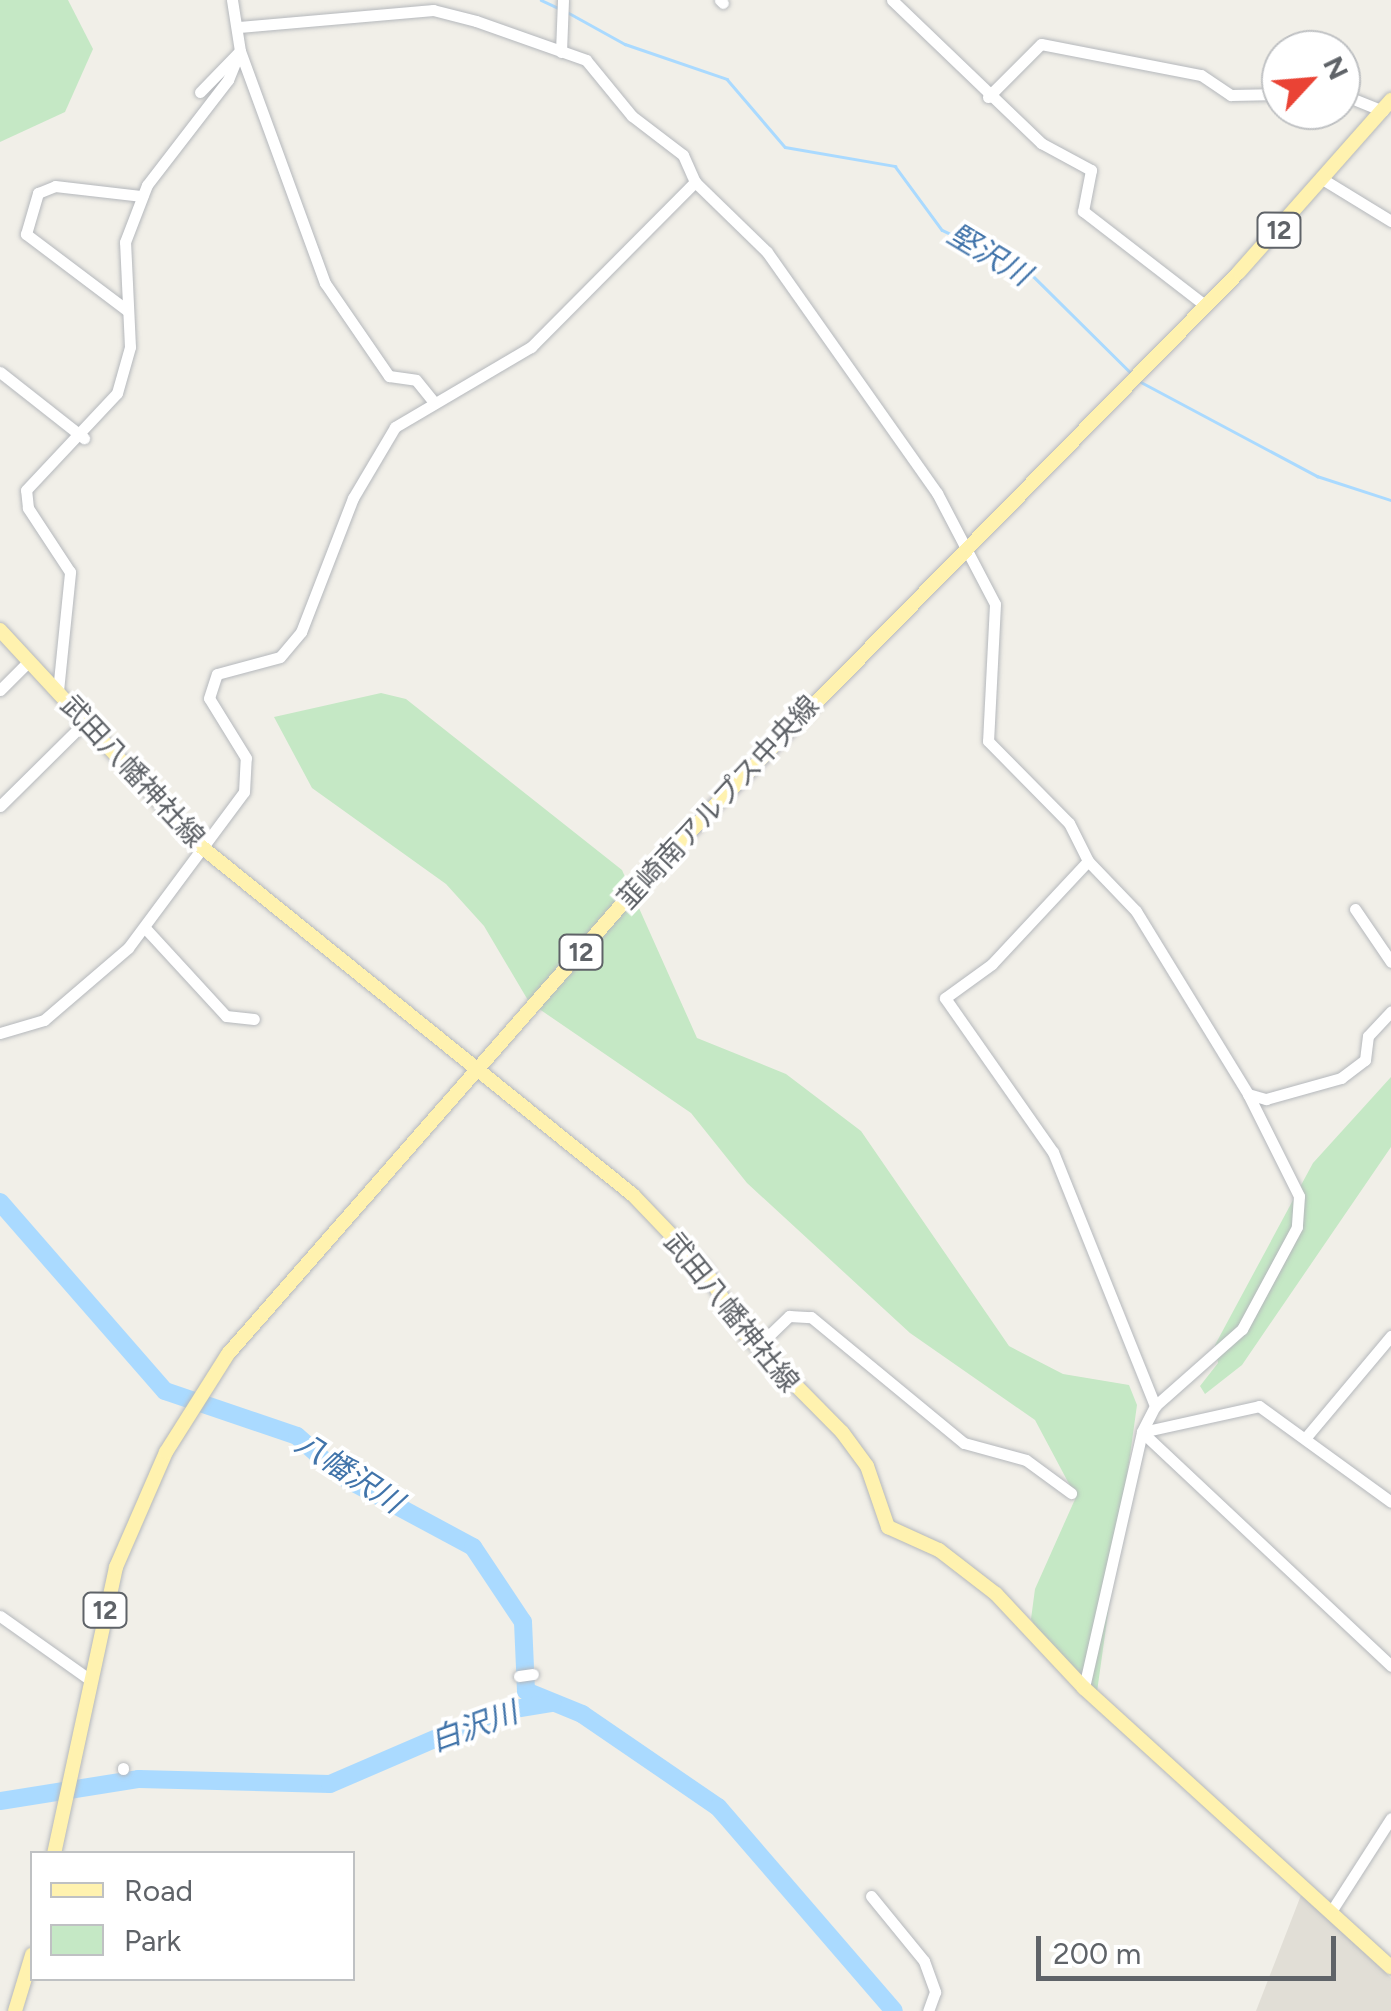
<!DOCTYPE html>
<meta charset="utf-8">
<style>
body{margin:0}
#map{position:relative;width:1391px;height:2011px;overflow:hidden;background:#f1efe8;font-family:Figtree,"Noto Sans JP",sans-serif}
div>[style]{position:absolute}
.education>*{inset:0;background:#e1ded6}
.green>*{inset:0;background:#c5e8c5}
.stream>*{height:2.5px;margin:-1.25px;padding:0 1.25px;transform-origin:1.25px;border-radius:1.25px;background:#aadaff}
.river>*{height:18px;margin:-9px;padding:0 9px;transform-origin:9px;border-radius:9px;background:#aadaff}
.roads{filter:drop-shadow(0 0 2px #b5b8bc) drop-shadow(0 0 2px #b5b8bc)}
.minor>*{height:11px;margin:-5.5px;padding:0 5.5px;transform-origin:5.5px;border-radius:5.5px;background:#fff}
.major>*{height:14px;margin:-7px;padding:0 7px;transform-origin:7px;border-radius:7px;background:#fff2af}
span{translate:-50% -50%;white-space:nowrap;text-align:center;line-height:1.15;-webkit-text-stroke:8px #fff;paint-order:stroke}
.shield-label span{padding:2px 8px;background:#fff;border:2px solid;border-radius:8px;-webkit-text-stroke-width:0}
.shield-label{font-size:25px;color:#5f6368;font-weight:700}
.street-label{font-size:28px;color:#5f6368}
.water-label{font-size:30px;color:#4174aa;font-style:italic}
.legend{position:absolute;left:30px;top:1851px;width:325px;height:130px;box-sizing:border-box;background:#fff;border:2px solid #bfc1c3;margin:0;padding:12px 18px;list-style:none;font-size:30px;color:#5f6368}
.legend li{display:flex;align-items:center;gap:20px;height:50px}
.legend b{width:50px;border:2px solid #bfc1c3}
.north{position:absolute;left:1261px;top:30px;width:100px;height:100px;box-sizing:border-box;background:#fff;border:2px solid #bfc1c3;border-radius:50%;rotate:64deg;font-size:28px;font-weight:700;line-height:40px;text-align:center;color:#5f6368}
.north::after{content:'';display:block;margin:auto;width:35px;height:45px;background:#ea4335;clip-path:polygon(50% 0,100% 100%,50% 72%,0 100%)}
.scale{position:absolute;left:1036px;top:1936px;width:300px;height:45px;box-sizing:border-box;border:5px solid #5f6368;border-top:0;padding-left:12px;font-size:30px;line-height:35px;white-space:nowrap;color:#5f6368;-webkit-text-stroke:8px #fff;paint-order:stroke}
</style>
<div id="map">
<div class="education">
<i style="clip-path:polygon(1303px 1890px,1391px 1978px,1391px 2011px,1256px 2011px)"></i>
</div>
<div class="green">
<i style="clip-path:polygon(0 0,68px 0,93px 49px,65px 112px,0 142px)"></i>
<i style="clip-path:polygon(381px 693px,406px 699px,622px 870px,697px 1038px,786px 1074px,861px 1131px,1009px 1346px,1063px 1374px,1129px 1385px,1137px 1405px,1096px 1699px,1058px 1667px,1031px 1619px,1035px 1589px,1076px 1497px,1035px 1420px,910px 1333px,747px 1183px,691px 1113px,529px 1002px,484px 926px,446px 884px,312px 788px,274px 717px)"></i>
<i style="clip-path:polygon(1391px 1077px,1391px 1147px,1242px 1365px,1205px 1394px,1200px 1386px,1218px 1363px,1215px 1345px,1313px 1163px)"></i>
</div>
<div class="stream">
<i style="left:541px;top:0;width:19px;rotate:25deg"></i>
<i style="left:569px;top:13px;width:64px;rotate:29deg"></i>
<i style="left:625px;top:44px;width:108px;rotate:18.9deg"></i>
<i style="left:727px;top:79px;width:89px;rotate:49.5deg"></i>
<i style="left:785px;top:147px;width:112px;rotate:9.8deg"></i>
<i style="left:895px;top:166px;width:79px;rotate:53.7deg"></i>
<i style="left:942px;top:230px;width:94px;rotate:25.2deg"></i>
<i style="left:1027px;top:270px;width:146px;rotate:44.7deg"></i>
<i style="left:1141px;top:382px;width:200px;rotate:28.1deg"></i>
<i style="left:1317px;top:476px;width:78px;rotate:18deg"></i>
</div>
<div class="river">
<i style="left:0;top:1202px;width:251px;rotate:48.9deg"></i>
<i style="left:165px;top:1391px;width:139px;rotate:18.8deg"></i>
<i style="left:297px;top:1436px;width:62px;rotate:41.7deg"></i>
<i style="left:343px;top:1477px;width:148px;rotate:28.3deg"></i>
<i style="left:473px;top:1547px;width:90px;rotate:56.3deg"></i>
<i style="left:523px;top:1622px;width:69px;rotate:87.5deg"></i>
<i style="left:526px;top:1691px;width:61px;rotate:22.3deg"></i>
<i style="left:582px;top:1714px;width:165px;rotate:34.4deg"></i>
<i style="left:718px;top:1807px;width:269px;rotate:49.2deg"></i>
<i style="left:0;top:1801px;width:141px;rotate:-9deg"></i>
<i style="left:139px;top:1779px;width:191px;rotate:1.5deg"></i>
<i style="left:330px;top:1784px;width:182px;rotate:-23.3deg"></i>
<i style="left:497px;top:1712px;width:56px;rotate:-9.3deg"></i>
</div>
<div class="roads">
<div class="minor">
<i style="left:720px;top:0;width:4px;rotate:45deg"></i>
<i style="left:892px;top:0;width:207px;rotate:43.8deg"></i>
<i style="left:1041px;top:143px;width:57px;rotate:28.4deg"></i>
<i style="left:1091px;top:170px;width:42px;rotate:101deg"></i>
<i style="left:1083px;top:211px;width:155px;rotate:37.7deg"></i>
<i style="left:239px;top:27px;width:195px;rotate:-5deg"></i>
<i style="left:433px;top:10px;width:44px;rotate:14.3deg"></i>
<i style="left:476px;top:21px;width:117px;rotate:19.5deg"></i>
<i style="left:586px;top:60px;width:72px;rotate:50.6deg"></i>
<i style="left:632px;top:116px;width:64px;rotate:37.4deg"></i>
<i style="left:683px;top:155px;width:30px;rotate:66deg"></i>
<i style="left:695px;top:182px;width:100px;rotate:44.2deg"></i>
<i style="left:767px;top:252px;width:295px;rotate:54.8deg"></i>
<i style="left:937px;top:493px;width:125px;rotate:62.4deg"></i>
<i style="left:995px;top:604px;width:137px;rotate:92.9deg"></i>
<i style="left:988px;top:741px;width:115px;rotate:45.4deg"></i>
<i style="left:1069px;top:823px;width:42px;rotate:63.4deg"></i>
<i style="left:1088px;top:861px;width:69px;rotate:46.2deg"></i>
<i style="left:1136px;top:911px;width:215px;rotate:58.5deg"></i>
<i style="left:1248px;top:1094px;width:114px;rotate:63.4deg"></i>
<i style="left:1299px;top:1196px;width:31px;rotate:94deg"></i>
<i style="left:1297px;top:1227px;width:116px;rotate:118.3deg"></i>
<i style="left:1242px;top:1329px;width:116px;rotate:138.5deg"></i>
<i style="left:1155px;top:1406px;width:29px;rotate:117deg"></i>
<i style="left:1142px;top:1432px;width:262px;rotate:102.8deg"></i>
<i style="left:240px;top:51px;width:247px;rotate:69.9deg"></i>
<i style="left:325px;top:283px;width:113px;rotate:55.5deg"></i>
<i style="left:389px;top:376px;width:27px;rotate:8deg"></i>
<i style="left:416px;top:380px;width:26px;rotate:51deg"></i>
<i style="left:561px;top:52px;width:52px;rotate:-87.8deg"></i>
<i style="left:200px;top:92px;width:57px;rotate:-45.7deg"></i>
<i style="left:1341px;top:94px;width:45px;rotate:22deg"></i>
<i style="left:988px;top:97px;width:75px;rotate:-45deg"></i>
<i style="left:1041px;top:44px;width:163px;rotate:11deg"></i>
<i style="left:1201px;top:75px;width:36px;rotate:34deg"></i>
<i style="left:1231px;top:95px;width:50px;rotate:-1.1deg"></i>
<i style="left:1324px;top:180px;width:79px;rotate:31.5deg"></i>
<i style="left:128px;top:311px;width:128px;rotate:-143deg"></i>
<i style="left:26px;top:234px;width:43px;rotate:-73.7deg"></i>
<i style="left:38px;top:193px;width:18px;rotate:-22deg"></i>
<i style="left:55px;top:186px;width:88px;rotate:6.6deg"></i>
<i style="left:0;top:372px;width:107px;rotate:38.2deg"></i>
<i style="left:0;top:690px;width:41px;rotate:-45deg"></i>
<i style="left:58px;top:691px;width:120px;rotate:-84.2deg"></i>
<i style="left:70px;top:572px;width:77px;rotate:-123.3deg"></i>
<i style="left:28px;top:508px;width:18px;rotate:-96deg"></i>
<i style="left:26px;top:490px;width:133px;rotate:-46.8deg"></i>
<i style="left:117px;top:393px;width:48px;rotate:-74.2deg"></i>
<i style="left:130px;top:347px;width:105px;rotate:-92.7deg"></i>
<i style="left:125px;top:242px;width:61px;rotate:-68.9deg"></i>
<i style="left:147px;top:185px;width:133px;rotate:-52.4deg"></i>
<i style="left:228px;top:80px;width:31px;rotate:-68deg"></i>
<i style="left:240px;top:51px;width:52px;rotate:-98.9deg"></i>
<i style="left:0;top:806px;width:120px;rotate:-44.7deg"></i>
<i style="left:1088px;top:861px;width:141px;rotate:133deg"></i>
<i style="left:992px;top:964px;width:58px;rotate:144.1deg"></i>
<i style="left:945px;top:998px;width:188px;rotate:55deg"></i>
<i style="left:1053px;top:1152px;width:274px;rotate:68.1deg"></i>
<i style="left:1355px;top:909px;width:64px;rotate:55.8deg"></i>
<i style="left:146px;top:929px;width:118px;rotate:47.4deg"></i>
<i style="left:226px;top:1016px;width:28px;rotate:6deg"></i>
<i style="left:0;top:1033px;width:46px;rotate:-16.5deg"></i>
<i style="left:44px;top:1020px;width:111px;rotate:-40.6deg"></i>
<i style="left:128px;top:948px;width:194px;rotate:-53.4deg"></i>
<i style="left:244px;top:792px;width:34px;rotate:-87deg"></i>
<i style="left:246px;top:758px;width:70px;rotate:-121.7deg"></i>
<i style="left:209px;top:698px;width:25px;rotate:-72deg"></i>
<i style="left:217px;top:674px;width:65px;rotate:-15.1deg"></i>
<i style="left:280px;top:657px;width:33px;rotate:-50deg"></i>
<i style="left:301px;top:632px;width:144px;rotate:-68.8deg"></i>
<i style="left:353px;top:498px;width:82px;rotate:-59.4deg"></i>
<i style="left:395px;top:427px;width:158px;rotate:-30.5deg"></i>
<i style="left:531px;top:347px;width:233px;rotate:-45.2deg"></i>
<i style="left:1248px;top:1094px;width:19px;rotate:16deg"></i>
<i style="left:1266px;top:1099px;width:78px;rotate:-15.6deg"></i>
<i style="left:1341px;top:1078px;width:30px;rotate:-37deg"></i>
<i style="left:1365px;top:1060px;width:24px;rotate:-83deg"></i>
<i style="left:1368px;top:1036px;width:34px;rotate:-47deg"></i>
<i style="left:757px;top:1347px;width:45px;rotate:-44.1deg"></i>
<i style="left:789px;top:1316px;width:22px;rotate:3deg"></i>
<i style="left:811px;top:1317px;width:198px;rotate:39.5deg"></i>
<i style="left:964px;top:1443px;width:64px;rotate:15.3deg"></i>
<i style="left:1026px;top:1460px;width:56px;rotate:36.3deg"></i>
<i style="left:1142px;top:1432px;width:342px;rotate:43.2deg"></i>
<i style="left:1142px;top:1432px;width:120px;rotate:-12.5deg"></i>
<i style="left:1259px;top:1406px;width:163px;rotate:36deg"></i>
<i style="left:1307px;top:1436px;width:131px;rotate:-50deg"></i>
<i style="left:0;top:1616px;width:109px;rotate:35.3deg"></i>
<i style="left:519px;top:1676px;width:14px;rotate:-8deg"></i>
<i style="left:123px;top:1768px;width:1px;rotate:90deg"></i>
<i style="left:871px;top:1896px;width:84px;rotate:50.8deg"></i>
<i style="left:924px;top:1961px;width:33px;rotate:70deg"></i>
<i style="left:935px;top:1992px;width:20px;rotate:110deg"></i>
<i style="left:1332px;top:1910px;width:109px;rotate:-57.3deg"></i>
</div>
<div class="major">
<i style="left:0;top:630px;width:292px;rotate:47.2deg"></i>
<i style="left:198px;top:844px;width:559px;rotate:38.9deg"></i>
<i style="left:633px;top:1195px;width:104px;rotate:46.2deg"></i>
<i style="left:705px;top:1270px;width:74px;rotate:58.2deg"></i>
<i style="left:744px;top:1333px;width:139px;rotate:45.3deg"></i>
<i style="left:842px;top:1432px;width:42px;rotate:53.7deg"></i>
<i style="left:867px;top:1466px;width:65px;rotate:71deg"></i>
<i style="left:888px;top:1527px;width:56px;rotate:24.3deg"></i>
<i style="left:939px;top:1550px;width:72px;rotate:37.7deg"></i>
<i style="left:996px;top:1594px;width:129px;rotate:46.9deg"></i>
<i style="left:1084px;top:1688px;width:415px;rotate:42.3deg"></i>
<i style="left:54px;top:1854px;width:294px;rotate:-77.8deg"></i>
<i style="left:116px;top:1567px;width:125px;rotate:-66.5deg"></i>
<i style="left:166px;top:1452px;width:116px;rotate:-57.7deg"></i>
<i style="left:228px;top:1354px;width:643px;rotate:-48.78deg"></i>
<i style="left:652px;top:870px;width:838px;rotate:-45.53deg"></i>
<i style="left:1239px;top:272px;width:230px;rotate:-48.5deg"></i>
<i style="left:15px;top:2011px;width:59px;rotate:-73.1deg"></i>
</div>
</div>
<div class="shield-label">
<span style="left:1279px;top:230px">12</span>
<span style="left:581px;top:952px">12</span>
<span style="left:105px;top:1610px">12</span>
</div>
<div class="street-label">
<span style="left:133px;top:771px;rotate:47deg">武田八幡神社線</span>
<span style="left:718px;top:802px;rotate:-47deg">韮崎南アルプス中央線</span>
<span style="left:732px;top:1312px;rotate:51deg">武田八幡神社線</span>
</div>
<div class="water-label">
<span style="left:989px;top:255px;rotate:31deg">堅沢川</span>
<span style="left:349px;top:1473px;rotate:33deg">八幡沢川</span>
<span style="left:474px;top:1727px;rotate:-20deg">白沢川</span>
</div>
<ul class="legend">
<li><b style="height:12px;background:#fff2af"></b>Road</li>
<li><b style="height:28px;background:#c5e8c5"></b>Park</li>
</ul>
<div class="north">N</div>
<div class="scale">200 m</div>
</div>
